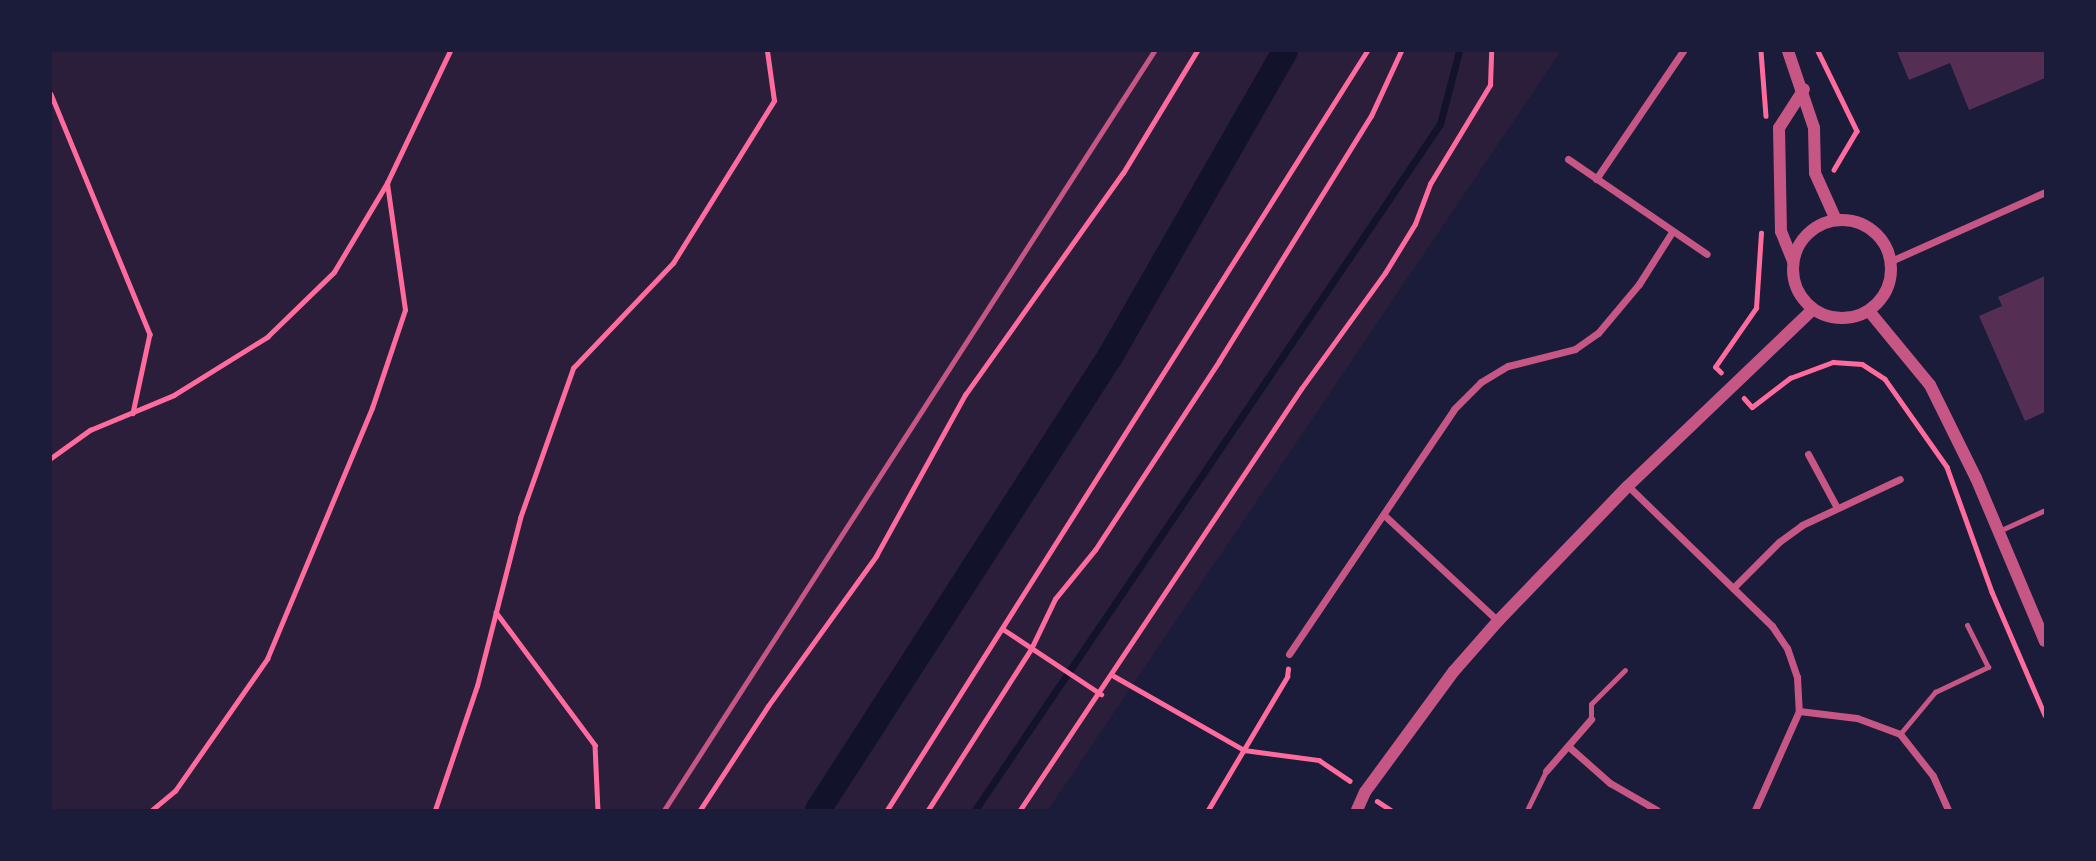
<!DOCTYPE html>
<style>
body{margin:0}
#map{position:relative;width:2096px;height:861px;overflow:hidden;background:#1b1b3a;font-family:Karla,sans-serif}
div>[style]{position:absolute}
.green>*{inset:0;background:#2a1e3b}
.stream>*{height:7px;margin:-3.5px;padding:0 3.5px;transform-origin:3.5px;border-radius:3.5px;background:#12122b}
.canal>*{height:26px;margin:-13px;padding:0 13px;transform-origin:13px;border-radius:13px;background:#12122b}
.building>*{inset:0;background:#542f53}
.path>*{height:4.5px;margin:-2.25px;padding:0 2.25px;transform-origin:2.25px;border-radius:2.25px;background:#ff6b9d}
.service>*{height:5px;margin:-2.5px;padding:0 2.5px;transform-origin:2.5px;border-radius:2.5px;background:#c65784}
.minor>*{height:7px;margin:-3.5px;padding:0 3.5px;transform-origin:3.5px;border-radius:3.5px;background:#c65784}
.tertiary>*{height:12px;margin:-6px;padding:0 6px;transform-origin:6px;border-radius:6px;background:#c65784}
.tertiary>.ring{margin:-6px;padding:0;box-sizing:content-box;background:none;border:12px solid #c65784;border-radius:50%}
span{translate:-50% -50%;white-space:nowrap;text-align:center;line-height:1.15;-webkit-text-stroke:7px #1b1b3a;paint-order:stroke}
.frame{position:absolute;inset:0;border:52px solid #1b1b3a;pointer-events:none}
</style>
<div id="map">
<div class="green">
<i style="clip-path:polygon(51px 51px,1561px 51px,1048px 810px,51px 810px)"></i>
</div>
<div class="stream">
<i style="left:975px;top:810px;width:829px;rotate:-55.87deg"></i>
<i style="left:1440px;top:124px;width:75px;rotate:-75.4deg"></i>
</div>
<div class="canal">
<i style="left:818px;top:810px;width:541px;rotate:-57.22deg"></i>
<i style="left:1111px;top:355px;width:350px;rotate:-60.2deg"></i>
</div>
<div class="building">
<i style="clip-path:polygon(1897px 51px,2045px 51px,2045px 78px,1969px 110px,1950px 63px,1909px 80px)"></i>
<i style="clip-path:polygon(2045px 276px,2045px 412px,2025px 421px,1979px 316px,2002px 306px,1998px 297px)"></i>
</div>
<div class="path">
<i style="left:1761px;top:51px;width:65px;rotate:85.6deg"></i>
<i style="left:1818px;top:51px;width:89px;rotate:64deg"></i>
<i style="left:1857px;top:131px;width:45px;rotate:120.5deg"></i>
<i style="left:51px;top:94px;width:260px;rotate:67.6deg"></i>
<i style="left:150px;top:334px;width:81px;rotate:102.1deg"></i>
<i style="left:1721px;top:373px;width:8px;rotate:-135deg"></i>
<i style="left:1715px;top:367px;width:72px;rotate:-55.2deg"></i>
<i style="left:1756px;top:308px;width:75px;rotate:-86.2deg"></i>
<i style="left:1744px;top:398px;width:12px;rotate:48deg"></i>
<i style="left:1752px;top:407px;width:48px;rotate:-37.3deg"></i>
<i style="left:1790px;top:378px;width:46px;rotate:-20.4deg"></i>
<i style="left:1833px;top:362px;width:29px;rotate:4deg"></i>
<i style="left:1862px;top:364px;width:27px;rotate:33deg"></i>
<i style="left:1885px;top:379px;width:108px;rotate:54.8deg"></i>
<i style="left:1947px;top:467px;width:133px;rotate:70.2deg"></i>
<i style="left:1992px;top:592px;width:134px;rotate:66.7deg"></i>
<i style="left:51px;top:458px;width:48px;rotate:-35.7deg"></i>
<i style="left:90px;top:430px;width:91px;rotate:-22.6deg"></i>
<i style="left:174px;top:395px;width:110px;rotate:-31.9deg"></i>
<i style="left:267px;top:337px;width:93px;rotate:-44.1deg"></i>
<i style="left:334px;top:272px;width:104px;rotate:-59.2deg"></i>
<i style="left:387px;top:183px;width:146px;rotate:-64.5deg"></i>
<i style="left:496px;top:612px;width:166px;rotate:53.3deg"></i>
<i style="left:595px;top:745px;width:65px;rotate:87.4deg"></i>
<i style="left:1003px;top:629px;width:118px;rotate:33.6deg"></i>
<i style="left:1114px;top:676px;width:150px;rotate:29.6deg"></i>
<i style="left:1244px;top:750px;width:76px;rotate:7.6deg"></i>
<i style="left:1319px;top:760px;width:37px;rotate:34deg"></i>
<i style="left:1377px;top:801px;width:17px;rotate:33deg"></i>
<i style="left:152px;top:810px;width:30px;rotate:-40deg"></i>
<i style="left:175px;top:791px;width:161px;rotate:-55.1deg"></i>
<i style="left:267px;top:659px;width:272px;rotate:-67.3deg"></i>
<i style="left:372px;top:408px;width:103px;rotate:-71.4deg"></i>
<i style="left:405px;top:310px;width:128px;rotate:-98.1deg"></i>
<i style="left:435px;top:810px;width:131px;rotate:-71.3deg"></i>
<i style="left:477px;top:686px;width:173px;rotate:-75.6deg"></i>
<i style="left:520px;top:518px;width:159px;rotate:-70.5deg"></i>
<i style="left:573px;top:368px;width:145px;rotate:-46.4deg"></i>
<i style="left:673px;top:263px;width:191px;rotate:-58.1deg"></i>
<i style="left:774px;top:101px;width:50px;rotate:-98deg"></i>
<i style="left:700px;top:810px;width:124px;rotate:-56.8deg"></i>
<i style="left:768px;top:706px;width:185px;rotate:-54.2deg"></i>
<i style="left:876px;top:556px;width:184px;rotate:-61.1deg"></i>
<i style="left:965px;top:395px;width:272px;rotate:-54.6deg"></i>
<i style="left:1123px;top:173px;width:143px;rotate:-58.8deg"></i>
<i style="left:887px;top:810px;width:898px;rotate:-57.69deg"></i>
<i style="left:928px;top:810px;width:191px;rotate:-57.4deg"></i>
<i style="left:1031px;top:649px;width:55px;rotate:-64.4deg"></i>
<i style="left:1055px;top:599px;width:63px;rotate:-50.8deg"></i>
<i style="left:1095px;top:550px;width:226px;rotate:-56.7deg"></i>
<i style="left:1219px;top:361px;width:288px;rotate:-58.2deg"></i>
<i style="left:1371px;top:116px;width:72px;rotate:-65.2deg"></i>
<i style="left:1020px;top:810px;width:506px;rotate:-56.28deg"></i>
<i style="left:1301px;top:389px;width:143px;rotate:-54.1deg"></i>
<i style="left:1385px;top:273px;width:57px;rotate:-58.5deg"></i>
<i style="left:1415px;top:224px;width:43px;rotate:-69.4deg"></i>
<i style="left:1430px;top:184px;width:116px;rotate:-58.8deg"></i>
<i style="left:1490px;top:85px;width:34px;rotate:-88deg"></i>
<i style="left:1208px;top:810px;width:155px;rotate:-59.3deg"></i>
<i style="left:1287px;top:677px;width:8px;rotate:-83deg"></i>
</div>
<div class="service">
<i style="left:1999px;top:531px;width:51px;rotate:-24.5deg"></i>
<i style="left:1591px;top:719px;width:15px;rotate:-90deg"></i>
<i style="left:1591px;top:704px;width:48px;rotate:-45deg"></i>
<i style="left:1900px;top:734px;width:55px;rotate:-50.2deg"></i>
<i style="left:1935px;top:692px;width:59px;rotate:-25.3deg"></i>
<i style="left:1988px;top:667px;width:47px;rotate:-116.6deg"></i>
<i style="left:664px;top:810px;width:903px;rotate:-57.15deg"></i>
<i style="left:1527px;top:810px;width:43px;rotate:-64deg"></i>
</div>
<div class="minor">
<i style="left:1568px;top:159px;width:168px;rotate:34.4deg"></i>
<i style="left:1596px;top:179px;width:155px;rotate:-55.8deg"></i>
<i style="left:1891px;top:261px;width:169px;rotate:-24.1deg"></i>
<i style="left:1808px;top:454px;width:59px;rotate:61.7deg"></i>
<i style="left:1628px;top:486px;width:201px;rotate:44.2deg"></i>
<i style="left:1772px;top:626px;width:27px;rotate:56deg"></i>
<i style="left:1787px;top:648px;width:31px;rotate:71deg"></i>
<i style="left:1797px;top:677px;width:34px;rotate:87deg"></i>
<i style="left:1799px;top:711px;width:108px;rotate:114deg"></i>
<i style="left:1384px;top:515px;width:156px;rotate:42.9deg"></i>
<i style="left:1733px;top:588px;width:65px;rotate:-45deg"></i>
<i style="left:1779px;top:542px;width:29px;rotate:-36deg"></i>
<i style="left:1802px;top:525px;width:108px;rotate:-25.1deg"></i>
<i style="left:1289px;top:654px;width:295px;rotate:-56deg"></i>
<i style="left:1454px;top:409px;width:38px;rotate:-45deg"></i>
<i style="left:1481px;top:382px;width:31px;rotate:-31deg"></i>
<i style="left:1508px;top:366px;width:69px;rotate:-14.2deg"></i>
<i style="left:1575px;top:349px;width:28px;rotate:-35deg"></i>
<i style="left:1598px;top:333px;width:64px;rotate:-50.1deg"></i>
<i style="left:1639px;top:284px;width:62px;rotate:-57.6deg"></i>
<i style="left:1799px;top:711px;width:58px;rotate:6.9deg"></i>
<i style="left:1857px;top:718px;width:46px;rotate:20.4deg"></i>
<i style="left:1900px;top:734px;width:53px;rotate:51.8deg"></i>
<i style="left:1933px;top:776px;width:37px;rotate:66deg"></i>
<i style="left:1568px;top:746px;width:56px;rotate:41.4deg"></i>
<i style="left:1610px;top:783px;width:54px;rotate:29.9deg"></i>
<i style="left:1546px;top:771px;width:69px;rotate:-49.1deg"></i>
</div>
<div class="tertiary">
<i style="left:1788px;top:51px;width:81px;rotate:71.3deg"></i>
<i style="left:1814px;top:128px;width:45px;rotate:88.7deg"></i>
<i style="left:1815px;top:173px;width:51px;rotate:65.9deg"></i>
<i class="ring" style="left:1793px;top:220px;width:86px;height:86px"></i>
<i style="left:1793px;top:261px;width:31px;rotate:-112deg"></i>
<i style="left:1781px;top:232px;width:104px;rotate:-91.1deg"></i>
<i style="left:1779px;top:128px;width:46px;rotate:-57.3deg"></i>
<i style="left:1869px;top:311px;width:96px;rotate:50.5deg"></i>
<i style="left:1930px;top:385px;width:104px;rotate:63.7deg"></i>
<i style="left:1976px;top:478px;width:177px;rotate:67.1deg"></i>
<i style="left:1357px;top:810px;width:20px;rotate:-66deg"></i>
<i style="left:1365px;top:792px;width:150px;rotate:-53.7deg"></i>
<i style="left:1454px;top:671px;width:67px;rotate:-48.7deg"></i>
<i style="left:1498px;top:621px;width:187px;rotate:-46.1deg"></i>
<i style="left:1628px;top:486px;width:256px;rotate:-43.7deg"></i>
</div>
<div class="frame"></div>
</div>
